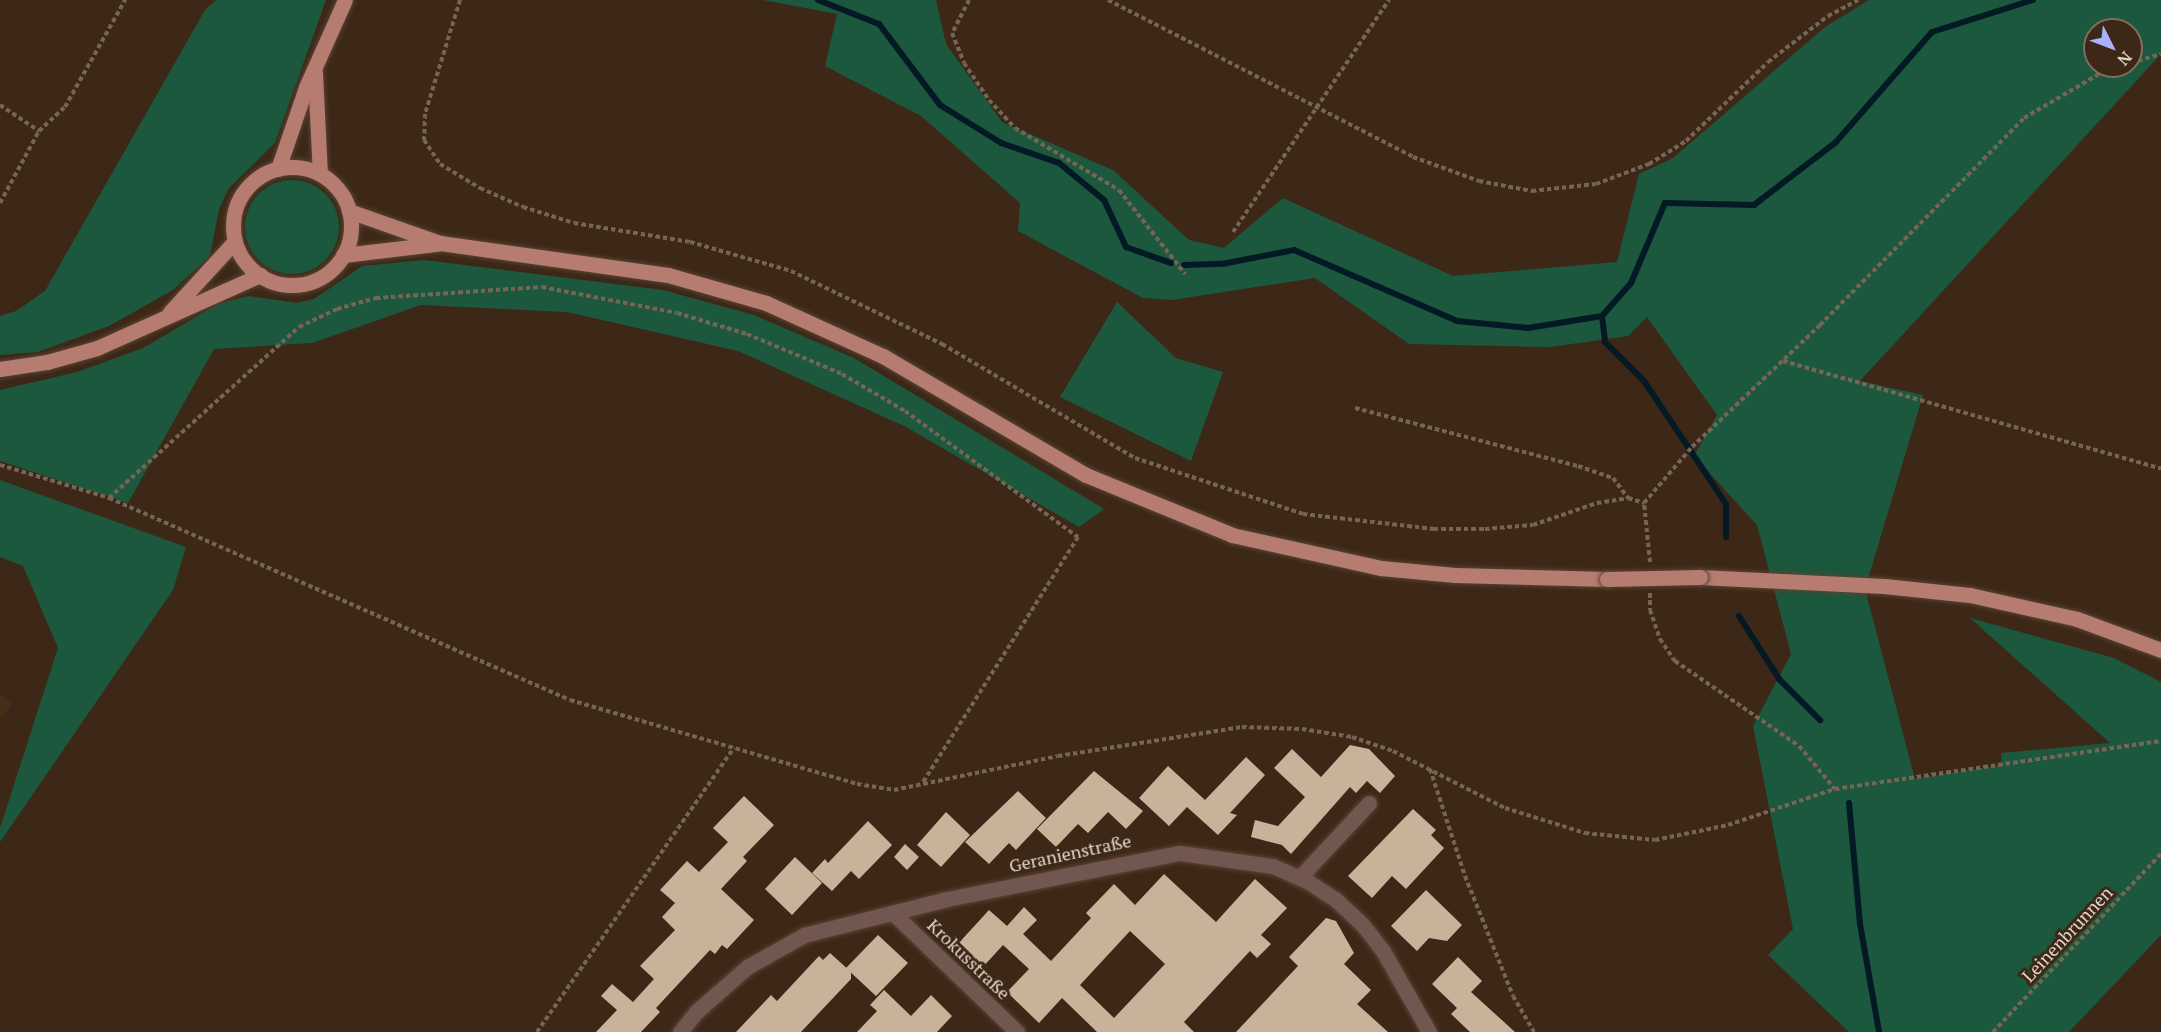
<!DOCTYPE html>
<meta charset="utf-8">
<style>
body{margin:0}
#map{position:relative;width:2161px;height:1032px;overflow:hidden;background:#3d2817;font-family:"PT Serif",serif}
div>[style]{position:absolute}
.built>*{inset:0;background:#482d17}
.green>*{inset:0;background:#1b583d}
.round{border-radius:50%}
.stream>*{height:6px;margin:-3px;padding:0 3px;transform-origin:3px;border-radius:3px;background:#031923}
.building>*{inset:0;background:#c8b29a}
.path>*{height:4px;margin-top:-2px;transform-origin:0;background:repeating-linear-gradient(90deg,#766455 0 4.5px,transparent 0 7.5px)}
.roads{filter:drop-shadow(0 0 2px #584434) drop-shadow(0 0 2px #584434)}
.minor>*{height:15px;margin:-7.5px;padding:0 7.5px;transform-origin:7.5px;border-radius:7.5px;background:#725650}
.major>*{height:15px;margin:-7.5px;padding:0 7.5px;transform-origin:7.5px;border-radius:7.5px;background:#b67c71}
.major>.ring{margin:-7.5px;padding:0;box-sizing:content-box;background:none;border:15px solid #b67c71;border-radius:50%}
.bridges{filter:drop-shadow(0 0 2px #584434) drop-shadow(0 0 2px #584434)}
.major-bridge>*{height:15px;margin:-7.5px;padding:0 7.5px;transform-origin:7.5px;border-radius:7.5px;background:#b67c71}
span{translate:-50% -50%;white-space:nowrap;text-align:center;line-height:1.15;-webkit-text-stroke:6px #3d2817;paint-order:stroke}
.street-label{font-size:18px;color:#e3d5cb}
.north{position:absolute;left:2083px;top:18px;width:60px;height:60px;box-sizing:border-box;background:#3d2817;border:2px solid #7f6d5f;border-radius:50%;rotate:132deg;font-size:16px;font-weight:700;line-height:24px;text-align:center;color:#e3d5cb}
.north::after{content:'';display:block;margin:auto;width:21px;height:27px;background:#a7b1fc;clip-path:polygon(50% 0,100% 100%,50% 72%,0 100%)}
</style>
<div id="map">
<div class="built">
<i style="clip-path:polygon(0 694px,12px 704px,0 719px)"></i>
</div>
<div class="green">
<i style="clip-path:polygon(216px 0,326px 0,275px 143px,229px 188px,219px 209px,210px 256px,173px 290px,109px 326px,38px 352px,0 355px,0 316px,16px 311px,45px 291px,205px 10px)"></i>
<i style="clip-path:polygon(evenodd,763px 0,936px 0,946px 44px,1002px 122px,1113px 170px,1189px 240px,1224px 248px,1283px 198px,1453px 276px,1617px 262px,1639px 174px,1673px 158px,1825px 27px,1869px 0,2161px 0,2161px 54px,1860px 381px,1923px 395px,1865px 589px,1915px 779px,2002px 765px,2001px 753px,2110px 743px,1970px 618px,2114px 658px,2161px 682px,2161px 935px,2069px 1032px,1849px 1032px,1768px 955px,1793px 929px,1753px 726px,1791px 654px,1757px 525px,1694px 456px,1717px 415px,1647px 317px,1628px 336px,1550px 347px,1409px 344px,1315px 278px,1172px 300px,1143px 298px,1018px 231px,1020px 203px,921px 116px,825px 66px,837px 14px,763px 0,2095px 30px,2131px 30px,2131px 66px,2095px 66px,2095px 30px)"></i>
<i class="round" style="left:245px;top:180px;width:94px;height:94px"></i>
<i style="clip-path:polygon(424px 260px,663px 290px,754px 315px,854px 358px,1104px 509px,1079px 527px,904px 426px,738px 351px,567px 312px,421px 305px,312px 343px,214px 349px,128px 503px,0 461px,0 390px,77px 372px,143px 348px,218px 304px,248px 296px,297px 303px,314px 299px,362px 266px)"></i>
<i style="clip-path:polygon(1117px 302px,1176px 358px,1223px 372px,1191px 461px,1060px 397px)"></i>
<i style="clip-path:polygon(0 480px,186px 547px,173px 590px,0 842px,0 828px,58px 648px,23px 566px,0 557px)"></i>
</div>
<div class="stream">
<i style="left:818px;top:0;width:66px;rotate:21.5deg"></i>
<i style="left:879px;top:24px;width:101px;rotate:53deg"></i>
<i style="left:940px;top:105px;width:72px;rotate:31.9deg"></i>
<i style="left:1001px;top:143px;width:61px;rotate:19deg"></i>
<i style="left:1059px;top:163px;width:58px;rotate:39.4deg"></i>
<i style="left:1104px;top:200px;width:52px;rotate:64.9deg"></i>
<i style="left:1126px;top:247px;width:48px;rotate:19.6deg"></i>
<i style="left:1184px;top:265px;width:38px;rotate:-2deg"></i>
<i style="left:1222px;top:264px;width:73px;rotate:-11deg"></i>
<i style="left:1294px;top:250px;width:178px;rotate:23.5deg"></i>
<i style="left:1457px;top:321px;width:71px;rotate:5.6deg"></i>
<i style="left:1528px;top:328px;width:75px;rotate:-9.2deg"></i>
<i style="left:1602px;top:316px;width:44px;rotate:-48.7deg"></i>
<i style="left:1631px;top:283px;width:87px;rotate:-67deg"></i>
<i style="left:1665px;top:203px;width:89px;rotate:1.3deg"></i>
<i style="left:1754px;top:205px;width:103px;rotate:-37.5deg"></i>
<i style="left:1836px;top:142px;width:146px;rotate:-48.9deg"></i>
<i style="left:1932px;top:32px;width:106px;rotate:-17.6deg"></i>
<i style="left:1602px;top:316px;width:26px;rotate:83deg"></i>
<i style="left:1605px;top:342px;width:55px;rotate:45deg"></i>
<i style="left:1644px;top:381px;width:148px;rotate:56.3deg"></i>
<i style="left:1726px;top:504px;width:33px;rotate:90deg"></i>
<i style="left:1739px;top:616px;width:76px;rotate:57.4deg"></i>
<i style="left:1780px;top:680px;width:57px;rotate:45deg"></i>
<i style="left:1849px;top:803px;width:121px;rotate:84.8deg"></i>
<i style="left:1860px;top:924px;width:110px;rotate:80deg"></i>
</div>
<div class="building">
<i style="clip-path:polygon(1350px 745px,1369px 749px,1395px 776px,1380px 793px,1367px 781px,1356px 793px,1350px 787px,1291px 854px,1282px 845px,1251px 837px,1255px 820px,1278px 826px,1305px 797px,1274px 768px,1292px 749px,1321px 777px)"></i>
<i style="clip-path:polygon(1246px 757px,1265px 775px,1230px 813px,1237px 815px,1218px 835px,1187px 807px,1169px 826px,1139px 798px,1168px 766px,1205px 800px)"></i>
<i style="clip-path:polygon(1094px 771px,1143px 811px,1126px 829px,1108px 812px,1088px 833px,1078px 824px,1056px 847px,1037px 829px)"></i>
<i style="clip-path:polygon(1018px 791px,1046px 818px,1016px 850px,1009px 843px,989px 864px,965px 842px)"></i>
<i style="clip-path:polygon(744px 796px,774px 825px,743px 857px,747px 861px,721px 889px,754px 920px,727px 949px,722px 945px,715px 954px,710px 950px,656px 1008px,660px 1012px,641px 1032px,596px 1032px,617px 1010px,601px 996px,612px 984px,633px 1002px,654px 979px,640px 966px,675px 930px,662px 917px,675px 903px,660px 890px,687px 861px,699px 872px,728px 842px,713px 828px)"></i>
<i style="clip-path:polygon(1413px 809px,1436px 830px,1431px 835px,1444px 848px,1406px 889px,1392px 876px,1372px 898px,1348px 876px)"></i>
<i style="clip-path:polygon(946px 812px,970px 835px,941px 867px,917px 845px)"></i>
<i style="clip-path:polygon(868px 821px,892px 845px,859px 879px,851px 871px,832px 891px,812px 873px,825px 859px,828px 863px)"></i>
<i style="clip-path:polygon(905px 844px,919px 857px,907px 870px,894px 857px)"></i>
<i style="clip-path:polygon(795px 857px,822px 883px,792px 915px,765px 889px)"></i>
<i style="clip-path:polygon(evenodd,1164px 874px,1216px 922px,1255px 879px,1287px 908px,1261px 935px,1271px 944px,1257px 958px,1250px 951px,1184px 1022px,1194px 1032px,1097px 1032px,1062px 998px,1039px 1023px,1007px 992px,1029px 969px,1003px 945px,981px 969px,956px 946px,989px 910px,1007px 926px,1024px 907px,1037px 920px,1023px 934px,1051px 961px,1091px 918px,1086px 913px,1114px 884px,1135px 905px,1164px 874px,1130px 931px,1165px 964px,1114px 1018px,1080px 985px,1130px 931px)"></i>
<i style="clip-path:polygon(1426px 890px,1462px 925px,1447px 941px,1429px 938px,1417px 951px,1391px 926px)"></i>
<i style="clip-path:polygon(1326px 918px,1336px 921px,1354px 953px,1344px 964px,1371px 990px,1357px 1004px,1388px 1032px,1236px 1032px,1298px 966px,1289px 957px)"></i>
<i style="clip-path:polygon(878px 935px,908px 963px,876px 996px,846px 968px)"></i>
<i style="clip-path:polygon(830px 953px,851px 972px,851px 979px,801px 1032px,736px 1032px,771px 995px,777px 1001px,819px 956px,823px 960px)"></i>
<i style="clip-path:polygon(1458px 957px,1482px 981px,1471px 992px,1515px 1032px,1470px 1032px,1451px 1014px,1457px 1008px,1432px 984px)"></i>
<i style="clip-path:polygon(884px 990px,911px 1016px,931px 995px,952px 1016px,937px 1032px,857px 1032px,877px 1011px,870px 1005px)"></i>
</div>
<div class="path">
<i style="left:460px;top:0;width:119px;rotate:107.1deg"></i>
<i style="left:425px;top:114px;width:26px;rotate:92deg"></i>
<i style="left:424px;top:140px;width:29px;rotate:56deg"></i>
<i style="left:440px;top:164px;width:47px;rotate:31deg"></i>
<i style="left:480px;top:188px;width:47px;rotate:23.8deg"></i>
<i style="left:523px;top:207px;width:53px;rotate:17.4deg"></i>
<i style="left:574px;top:223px;width:118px;rotate:9.3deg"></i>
<i style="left:690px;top:242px;width:105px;rotate:16deg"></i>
<i style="left:791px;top:271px;width:168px;rotate:25.8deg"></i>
<i style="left:942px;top:344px;width:224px;rotate:30.6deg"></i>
<i style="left:1135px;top:458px;width:177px;rotate:18.4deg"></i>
<i style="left:1303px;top:514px;width:132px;rotate:6.5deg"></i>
<i style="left:1434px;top:529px;width:51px"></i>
<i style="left:1485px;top:529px;width:48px;rotate:-4.8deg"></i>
<i style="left:1533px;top:525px;width:68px;rotate:-19deg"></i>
<i style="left:1597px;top:503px;width:31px;rotate:-9deg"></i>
<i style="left:1628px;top:498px;width:17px;rotate:17deg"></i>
<i style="left:969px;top:0;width:37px;rotate:117deg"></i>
<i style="left:952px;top:33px;width:32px;rotate:68deg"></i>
<i style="left:964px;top:63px;width:45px;rotate:56deg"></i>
<i style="left:989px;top:100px;width:38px;rotate:47deg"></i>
<i style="left:1015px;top:128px;width:121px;rotate:30.8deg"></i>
<i style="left:1119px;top:190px;width:107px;rotate:51.8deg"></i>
<i style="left:1108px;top:0;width:343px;rotate:27.2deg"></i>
<i style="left:1413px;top:157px;width:70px;rotate:20deg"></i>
<i style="left:1479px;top:181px;width:54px;rotate:10.7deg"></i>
<i style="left:1532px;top:191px;width:64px;rotate:-6.2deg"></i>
<i style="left:1596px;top:184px;width:57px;rotate:-20.7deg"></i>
<i style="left:1649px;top:164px;width:44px;rotate:-31.9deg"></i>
<i style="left:1686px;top:141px;width:114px;rotate:-43.9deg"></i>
<i style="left:1768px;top:62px;width:76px;rotate:-37.5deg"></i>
<i style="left:1828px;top:16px;width:34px;rotate:-28deg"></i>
<i style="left:2131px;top:63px;width:31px;rotate:-17deg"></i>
<i style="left:0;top:105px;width:47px;rotate:33.7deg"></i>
<i style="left:0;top:203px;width:82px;rotate:-61.6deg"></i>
<i style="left:39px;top:131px;width:35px;rotate:-43deg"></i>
<i style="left:65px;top:107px;width:123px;rotate:-60.7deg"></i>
<i style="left:1233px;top:232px;width:280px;rotate:-56.1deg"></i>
<i style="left:1783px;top:361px;width:393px;rotate:15.9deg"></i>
<i style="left:1355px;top:408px;width:230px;rotate:14.6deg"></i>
<i style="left:1578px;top:466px;width:37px;rotate:19deg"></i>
<i style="left:1613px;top:478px;width:25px;rotate:53deg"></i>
<i style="left:0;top:465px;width:114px;rotate:16.8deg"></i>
<i style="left:109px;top:498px;width:503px;rotate:23.66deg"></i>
<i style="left:570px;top:700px;width:299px;rotate:16.3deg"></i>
<i style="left:857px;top:784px;width:37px;rotate:9deg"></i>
<i style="left:894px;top:790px;width:167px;rotate:-11.7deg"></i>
<i style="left:1058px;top:756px;width:186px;rotate:-9deg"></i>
<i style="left:1242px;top:727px;width:60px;rotate:1.9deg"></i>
<i style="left:1302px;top:729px;width:51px;rotate:9.1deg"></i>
<i style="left:1352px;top:737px;width:43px;rotate:18.9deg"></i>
<i style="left:1393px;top:751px;width:126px;rotate:27deg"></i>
<i style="left:1505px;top:808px;width:84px;rotate:17.4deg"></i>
<i style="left:1585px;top:833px;width:70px;rotate:5.7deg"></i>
<i style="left:1655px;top:840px;width:75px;rotate:-11.6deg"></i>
<i style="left:1728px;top:825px;width:113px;rotate:-18.6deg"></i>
<i style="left:1835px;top:789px;width:330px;rotate:-8.4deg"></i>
<i style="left:109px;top:498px;width:256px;rotate:-42deg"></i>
<i style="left:299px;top:327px;width:42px;rotate:-25.3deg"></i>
<i style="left:337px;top:309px;width:41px;rotate:-15.8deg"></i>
<i style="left:376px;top:298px;width:166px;rotate:-3.8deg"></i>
<i style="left:542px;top:287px;width:137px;rotate:10.9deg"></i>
<i style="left:677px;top:313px;width:73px;rotate:16.7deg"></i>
<i style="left:747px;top:334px;width:103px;rotate:22.8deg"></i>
<i style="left:842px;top:374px;width:73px;rotate:30.4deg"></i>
<i style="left:905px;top:411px;width:214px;rotate:36.1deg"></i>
<i style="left:1078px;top:537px;width:292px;rotate:122.3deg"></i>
<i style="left:1650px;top:562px;width:59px;rotate:-95.8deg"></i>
<i style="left:1644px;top:503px;width:74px;rotate:-49.4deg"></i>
<i style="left:1692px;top:447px;width:177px;rotate:-43.6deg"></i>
<i style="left:1820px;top:325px;width:291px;rotate:-45.4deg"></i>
<i style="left:2024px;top:118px;width:93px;rotate:-30.4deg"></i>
<i style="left:2104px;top:71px;width:18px;rotate:-16deg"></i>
<i style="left:1650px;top:593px;width:17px;rotate:90deg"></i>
<i style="left:1650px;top:610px;width:31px;rotate:71deg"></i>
<i style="left:1660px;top:639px;width:27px;rotate:56deg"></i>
<i style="left:1675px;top:661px;width:150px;rotate:34.4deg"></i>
<i style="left:1799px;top:746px;width:56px;rotate:50.1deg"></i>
<i style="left:1430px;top:769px;width:113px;rotate:71.9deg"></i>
<i style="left:1465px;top:876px;width:129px;rotate:68.2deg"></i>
<i style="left:1513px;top:996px;width:42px;rotate:59.7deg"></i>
<i style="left:537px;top:1032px;width:346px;rotate:-55.3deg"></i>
<i style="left:1993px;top:1032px;width:245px;rotate:-46.7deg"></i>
</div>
<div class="roads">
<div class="minor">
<i style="left:1300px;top:877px;width:101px;rotate:-47deg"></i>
<i style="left:893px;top:913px;width:172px;rotate:43.8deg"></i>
<i style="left:680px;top:1032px;width:27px;rotate:-51deg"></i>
<i style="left:697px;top:1011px;width:67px;rotate:-41.3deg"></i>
<i style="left:747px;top:967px;width:65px;rotate:-29.3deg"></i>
<i style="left:804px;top:935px;width:147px;rotate:-14.1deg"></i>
<i style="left:947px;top:899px;width:237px;rotate:-11.2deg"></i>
<i style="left:1180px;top:853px;width:94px;rotate:8deg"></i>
<i style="left:1273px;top:866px;width:37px;rotate:24deg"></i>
<i style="left:1307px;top:881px;width:33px;rotate:33deg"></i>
<i style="left:1335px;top:899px;width:37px;rotate:43deg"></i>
<i style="left:1362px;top:924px;width:34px;rotate:52deg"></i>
<i style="left:1383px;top:951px;width:93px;rotate:60.4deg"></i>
</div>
<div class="major">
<i style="left:315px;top:73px;width:101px;rotate:87.2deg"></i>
<i class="ring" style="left:233px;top:167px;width:103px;height:103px"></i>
<i style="left:278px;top:169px;width:87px;rotate:-71.1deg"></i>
<i style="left:306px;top:87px;width:95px;rotate:-65.9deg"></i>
<i style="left:349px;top:211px;width:96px;rotate:19.4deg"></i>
<i style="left:440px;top:243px;width:230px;rotate:8deg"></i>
<i style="left:668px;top:275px;width:102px;rotate:15.9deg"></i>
<i style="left:766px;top:303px;width:128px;rotate:24.4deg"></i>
<i style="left:883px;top:356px;width:235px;rotate:30.4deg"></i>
<i style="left:1086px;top:475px;width:158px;rotate:22.3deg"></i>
<i style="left:1232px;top:535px;width:153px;rotate:12.5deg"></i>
<i style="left:1381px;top:568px;width:74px;rotate:5.4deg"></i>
<i style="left:1455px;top:575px;width:152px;rotate:1.5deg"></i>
<i style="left:343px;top:255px;width:95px;rotate:-6.7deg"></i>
<i style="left:170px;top:312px;width:96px;rotate:-47.5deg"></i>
<i style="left:0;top:369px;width:48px;rotate:-8.5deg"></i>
<i style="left:47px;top:362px;width:52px;rotate:-15.6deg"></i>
<i style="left:97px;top:348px;width:179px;rotate:-24.1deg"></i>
<i style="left:1700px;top:577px;width:184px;rotate:2.8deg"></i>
<i style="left:1884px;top:586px;width:86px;rotate:6deg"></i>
<i style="left:1970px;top:595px;width:110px;rotate:12.6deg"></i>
<i style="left:2077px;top:619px;width:90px;rotate:20.3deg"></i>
</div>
</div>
<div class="bridges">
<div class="major-bridge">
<i style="left:1607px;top:579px;width:93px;rotate:-1.2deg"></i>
</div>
</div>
<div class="street-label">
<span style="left:1070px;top:853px;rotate:-12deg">Geranienstraße</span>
<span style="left:2067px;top:934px;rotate:-47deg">Leinenbrunnen</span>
<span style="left:969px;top:959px;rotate:44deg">Krokusstraße</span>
</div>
<div class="north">N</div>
</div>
